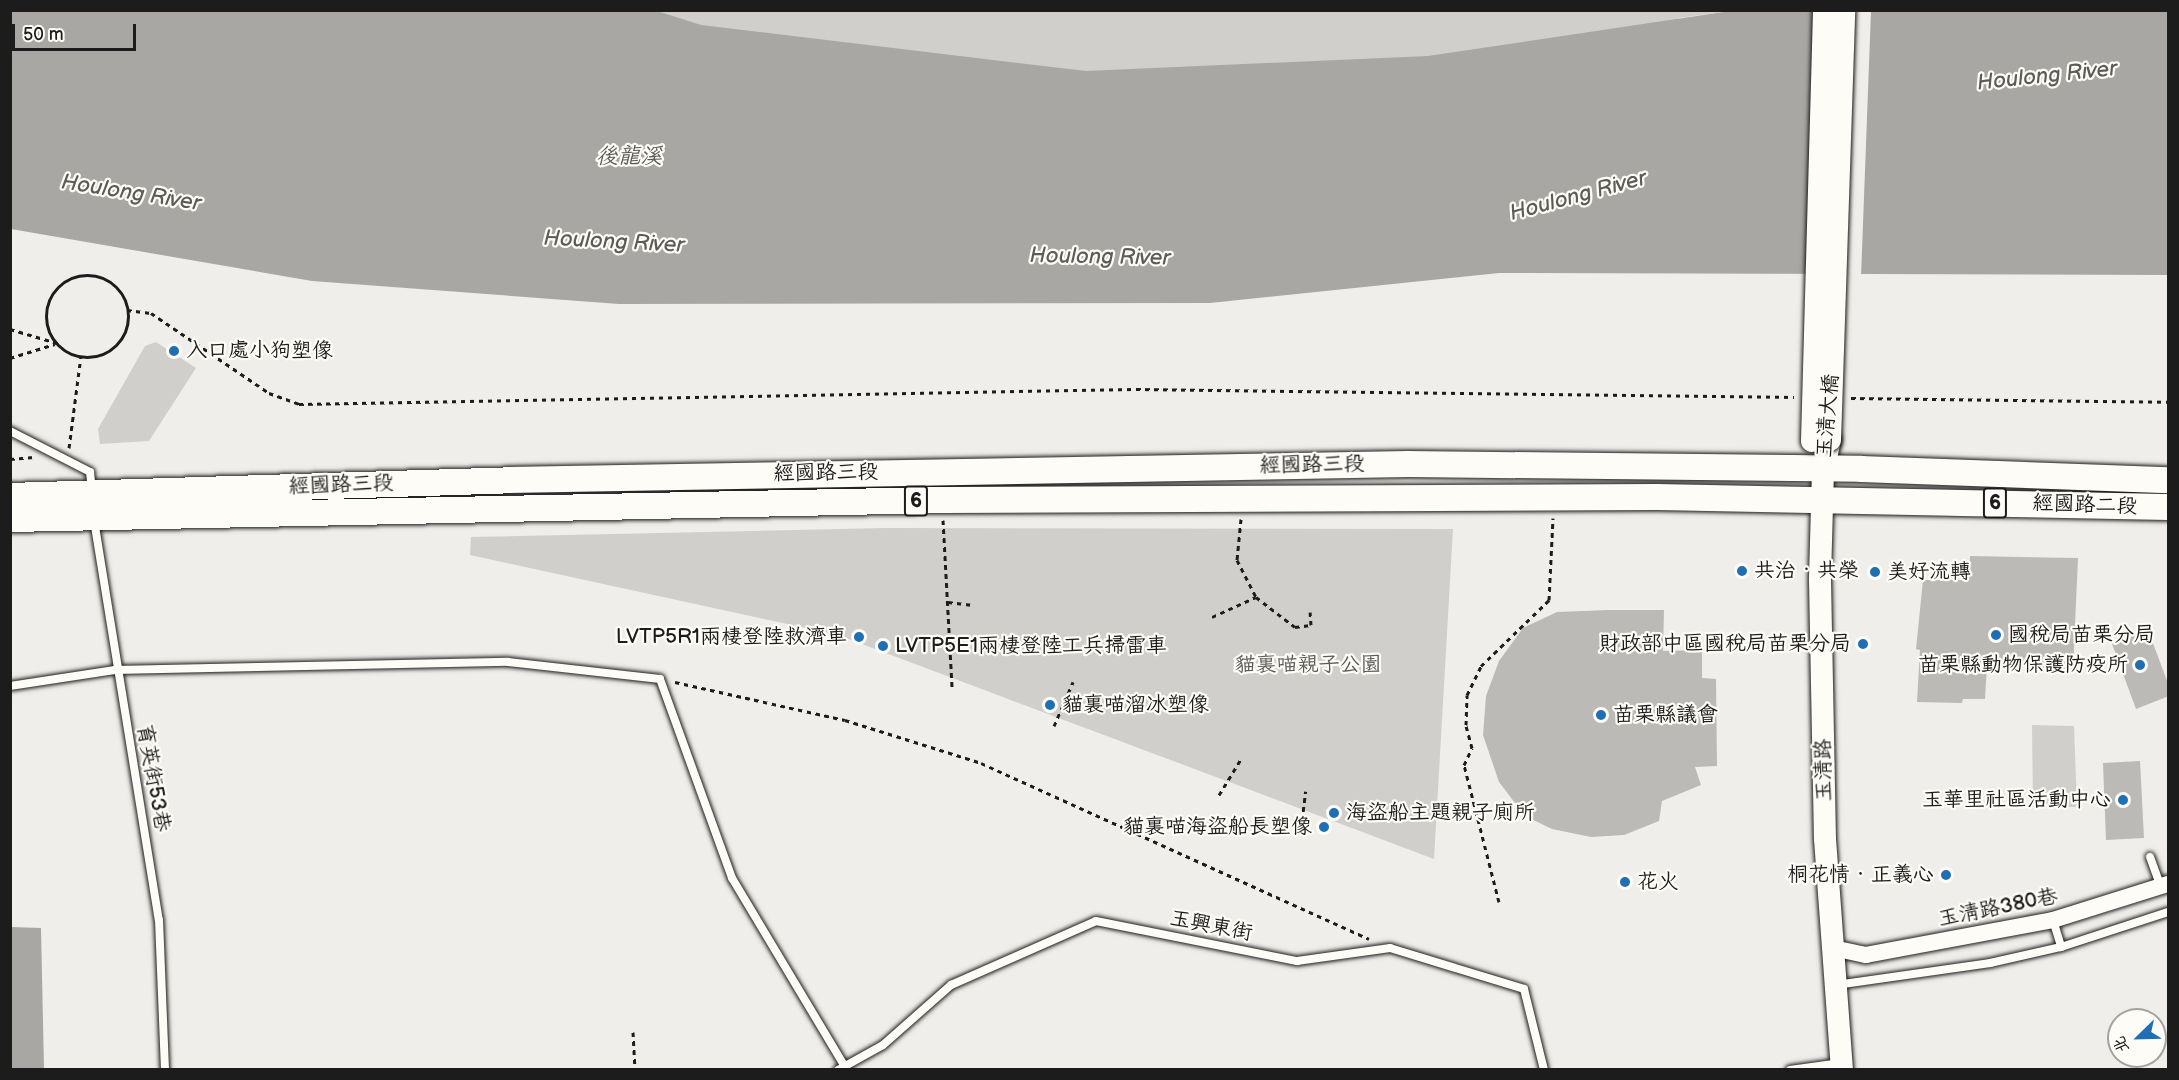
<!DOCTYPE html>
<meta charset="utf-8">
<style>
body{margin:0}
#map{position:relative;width:2179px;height:1080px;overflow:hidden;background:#f0eeea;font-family:"Balsamiq Sans","LXGW WenKai TC",sans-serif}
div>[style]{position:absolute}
.green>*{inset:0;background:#d0cfcc}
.water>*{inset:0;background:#a8a7a3}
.pier>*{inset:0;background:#f0eeea}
.building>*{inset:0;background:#bbbab6}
.path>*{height:3px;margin-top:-1.5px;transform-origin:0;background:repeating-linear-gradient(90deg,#1c1c1c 0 4.5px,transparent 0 9px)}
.path>.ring{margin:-1.5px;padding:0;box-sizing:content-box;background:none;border:3px solid #1c1c1c;border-radius:50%}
.roads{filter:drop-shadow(0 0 2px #1c1c1c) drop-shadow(0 0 2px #1c1c1c)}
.lane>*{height:8px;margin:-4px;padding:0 4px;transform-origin:4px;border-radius:4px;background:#fdfcf7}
.street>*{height:16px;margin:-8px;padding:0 8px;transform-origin:8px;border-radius:8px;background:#fdfcf7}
.secondary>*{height:22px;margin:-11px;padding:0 11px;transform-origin:11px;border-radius:11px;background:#fdfcf7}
.primary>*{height:26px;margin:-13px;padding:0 13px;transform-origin:13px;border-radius:13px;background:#fdfcf7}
.bridges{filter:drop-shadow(0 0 2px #1c1c1c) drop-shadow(0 0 2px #1c1c1c)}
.secondary-bridge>*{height:22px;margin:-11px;padding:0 11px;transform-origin:11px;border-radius:11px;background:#fdfcf7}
.dots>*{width:16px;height:16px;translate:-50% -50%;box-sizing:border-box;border:3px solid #fdfcf7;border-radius:50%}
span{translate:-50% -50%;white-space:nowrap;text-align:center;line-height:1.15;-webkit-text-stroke:4.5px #fdfcf7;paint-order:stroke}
.shield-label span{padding:2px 4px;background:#fdfcf7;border:2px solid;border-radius:4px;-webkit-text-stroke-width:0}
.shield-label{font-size:20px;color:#1c1c1c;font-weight:700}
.poi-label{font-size:21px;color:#1c1c1c}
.left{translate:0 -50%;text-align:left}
.right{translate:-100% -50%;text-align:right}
.street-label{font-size:21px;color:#1c1c1c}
.park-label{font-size:21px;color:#5b5b5a}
.water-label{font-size:22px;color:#5b5b59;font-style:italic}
.frame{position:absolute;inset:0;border:12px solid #1c1c1c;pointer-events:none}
.north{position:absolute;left:2107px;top:1008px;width:60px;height:60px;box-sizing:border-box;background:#fdfcf7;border:2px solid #a3a29f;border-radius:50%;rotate:247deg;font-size:16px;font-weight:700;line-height:24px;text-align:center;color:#1c1c1c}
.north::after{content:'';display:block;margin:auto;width:21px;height:27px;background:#1f6fb2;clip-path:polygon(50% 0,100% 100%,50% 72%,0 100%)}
.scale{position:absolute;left:12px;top:24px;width:124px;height:27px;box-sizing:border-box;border:3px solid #1c1c1c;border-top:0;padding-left:8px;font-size:18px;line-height:21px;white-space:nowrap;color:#1c1c1c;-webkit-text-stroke:4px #fdfcf7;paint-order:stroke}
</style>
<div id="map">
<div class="green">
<i style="clip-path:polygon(11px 11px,1730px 11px,1679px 18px,1464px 165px)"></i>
<i style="clip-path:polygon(156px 342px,196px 368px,149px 441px,100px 444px,98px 429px,145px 346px)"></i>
<i style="clip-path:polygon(885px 528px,1453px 529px,1434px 859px,838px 635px,470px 555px,471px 537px)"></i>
<i style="clip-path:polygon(2032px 725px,2074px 726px,2077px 807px,2033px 807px)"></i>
</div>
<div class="water">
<i style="clip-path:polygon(10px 11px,657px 11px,701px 25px,1086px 71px,1428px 56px,1730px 11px,2168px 11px,2168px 275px,1499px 273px,1210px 303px,619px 304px,312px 281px,11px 229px)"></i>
<i style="clip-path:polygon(11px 927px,41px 928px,44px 1069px,11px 1069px)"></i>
</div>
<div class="pier">
<i style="clip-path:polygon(1820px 11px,1871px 11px,1861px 277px,1811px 277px)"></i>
</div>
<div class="building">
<i style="clip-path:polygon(1970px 556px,2078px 558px,2073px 670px,1987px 664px,1985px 699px,1963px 699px,1962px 703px,1917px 702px,1920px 650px,1916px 649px,1923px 580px,1969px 580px)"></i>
<i style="clip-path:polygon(1609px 610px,1664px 610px,1663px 651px,1702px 650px,1702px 678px,1716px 679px,1717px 766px,1695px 767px,1701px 785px,1662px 801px,1659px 821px,1624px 835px,1591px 837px,1552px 829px,1525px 816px,1499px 782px,1483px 735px,1486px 696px,1499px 661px,1523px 628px,1557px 612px)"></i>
<i style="clip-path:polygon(2148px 630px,2169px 686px,2169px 696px,2136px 709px,2112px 644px)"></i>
<i style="clip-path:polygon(2140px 761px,2144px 838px,2106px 840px,2103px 763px)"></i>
</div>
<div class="path">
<i class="ring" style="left:46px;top:275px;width:79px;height:79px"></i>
<i style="left:127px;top:310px;width:24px;rotate:7deg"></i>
<i style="left:151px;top:313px;width:143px;rotate:34.1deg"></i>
<i style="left:269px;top:393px;width:32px;rotate:20deg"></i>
<i style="left:299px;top:404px;width:837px;rotate:-1.03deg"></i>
<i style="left:1136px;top:389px;width:658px;rotate:0.7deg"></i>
<i style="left:10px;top:329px;width:49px;rotate:16.6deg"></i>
<i style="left:10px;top:358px;width:47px;rotate:-17.3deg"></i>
<i style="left:1851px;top:398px;width:317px;rotate:0.7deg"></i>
<i style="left:69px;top:448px;width:93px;rotate:-82.6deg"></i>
<i style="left:10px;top:459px;width:24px;rotate:-5deg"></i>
<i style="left:1241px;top:519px;width:41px;rotate:95.6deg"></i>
<i style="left:1237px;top:560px;width:42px;rotate:62.8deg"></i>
<i style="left:1256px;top:597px;width:49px;rotate:37.6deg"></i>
<i style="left:1295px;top:627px;width:16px;rotate:-7deg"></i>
<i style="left:1311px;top:625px;width:13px;rotate:-94deg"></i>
<i style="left:943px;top:520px;width:168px;rotate:86.9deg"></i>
<i style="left:948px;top:602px;width:25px;rotate:7deg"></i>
<i style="left:1212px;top:617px;width:48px;rotate:-24.4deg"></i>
<i style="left:675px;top:682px;width:174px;rotate:12.6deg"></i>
<i style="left:845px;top:720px;width:143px;rotate:17.5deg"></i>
<i style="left:981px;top:763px;width:426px;rotate:24.4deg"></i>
<i style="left:1054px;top:726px;width:48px;rotate:-66.6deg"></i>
<i style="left:1219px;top:795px;width:42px;rotate:-58.6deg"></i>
<i style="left:1301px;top:829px;width:38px;rotate:-83deg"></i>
<i style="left:1499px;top:902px;width:141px;rotate:-104.3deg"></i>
<i style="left:1464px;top:765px;width:19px;rotate:-65deg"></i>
<i style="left:1472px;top:748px;width:24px;rotate:-105deg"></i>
<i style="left:1466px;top:725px;width:30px;rotate:-88deg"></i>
<i style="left:1467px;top:695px;width:32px;rotate:-64deg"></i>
<i style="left:1481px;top:666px;width:95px;rotate:-44.1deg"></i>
<i style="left:1549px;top:600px;width:82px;rotate:-87.2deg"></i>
<i style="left:633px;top:1032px;width:38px;rotate:87deg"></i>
</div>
<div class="roads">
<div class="lane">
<i style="left:10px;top:431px;width:90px;rotate:27.1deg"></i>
<i style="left:90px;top:472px;width:18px;rotate:84deg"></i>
<i style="left:94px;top:520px;width:405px;rotate:80.8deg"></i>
<i style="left:159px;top:920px;width:150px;rotate:87.7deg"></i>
<i style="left:10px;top:686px;width:106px;rotate:-8.7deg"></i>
<i style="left:115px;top:670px;width:393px;rotate:-1.2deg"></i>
<i style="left:508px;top:662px;width:153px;rotate:6.4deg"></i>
<i style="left:660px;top:679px;width:212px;rotate:70.1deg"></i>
<i style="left:732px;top:878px;width:224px;rotate:59.1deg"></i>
<i style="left:2150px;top:857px;width:32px;rotate:70deg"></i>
<i style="left:2053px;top:920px;width:28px;rotate:73deg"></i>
<i style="left:1836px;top:985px;width:156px;rotate:-8.1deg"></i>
<i style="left:1990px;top:963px;width:73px;rotate:-12.7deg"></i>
<i style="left:2061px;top:947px;width:113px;rotate:-18.1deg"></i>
<i style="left:838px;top:1070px;width:51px;rotate:-29.1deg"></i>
<i style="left:883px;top:1045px;width:91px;rotate:-41.4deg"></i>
<i style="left:951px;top:985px;width:158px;rotate:-23.8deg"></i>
<i style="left:1096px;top:921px;width:205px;rotate:11.3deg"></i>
<i style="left:1297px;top:961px;width:94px;rotate:-8deg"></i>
<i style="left:1390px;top:948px;width:140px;rotate:17deg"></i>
<i style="left:1524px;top:989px;width:83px;rotate:76.1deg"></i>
<i style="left:1790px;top:1070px;width:51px;rotate:-7.8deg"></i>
</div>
<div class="street">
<i style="left:1833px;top:948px;width:34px;rotate:12deg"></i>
<i style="left:1866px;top:955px;width:190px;rotate:-10.6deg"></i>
<i style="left:2053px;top:920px;width:121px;rotate:-17.4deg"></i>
</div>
<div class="secondary">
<i style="left:1830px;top:440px;width:31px;rotate:103deg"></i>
<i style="left:1823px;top:470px;width:110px;rotate:91.6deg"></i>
<i style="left:1820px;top:580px;width:259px;rotate:88.9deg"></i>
<i style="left:1825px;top:839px;width:232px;rotate:85.8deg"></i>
</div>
<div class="primary">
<i style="left:10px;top:496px;width:498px;rotate:-1.8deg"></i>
<i style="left:508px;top:480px;width:900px;rotate:-1.02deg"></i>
<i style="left:1408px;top:464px;width:453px;rotate:0.6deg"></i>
<i style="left:1861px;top:469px;width:307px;rotate:2.1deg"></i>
<i style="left:10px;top:519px;width:933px;rotate:-1.17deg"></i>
<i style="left:943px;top:500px;width:714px;rotate:-0.24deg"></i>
<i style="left:1657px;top:497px;width:511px;rotate:1.12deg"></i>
</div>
</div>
<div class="bridges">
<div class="secondary-bridge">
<i style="left:1830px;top:440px;width:430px;rotate:-88.1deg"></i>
<i style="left:1812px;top:441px;width:431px;rotate:-88.4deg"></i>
</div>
</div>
<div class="dots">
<i style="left:174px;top:351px;background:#1f6fb2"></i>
<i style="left:1742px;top:571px;background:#1f6fb2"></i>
<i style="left:1875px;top:572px;background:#1f6fb2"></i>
<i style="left:1996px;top:635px;background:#1f6fb2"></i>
<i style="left:859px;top:637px;background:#1f6fb2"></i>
<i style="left:1863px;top:644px;background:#1f6fb2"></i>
<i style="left:883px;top:646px;background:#1f6fb2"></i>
<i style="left:2140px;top:665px;background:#1f6fb2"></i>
<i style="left:1050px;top:705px;background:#1f6fb2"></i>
<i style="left:1601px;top:715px;background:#1f6fb2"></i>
<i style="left:2123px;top:800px;background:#1f6fb2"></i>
<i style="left:1334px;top:813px;background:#1f6fb2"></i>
<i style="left:1324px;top:827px;background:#1f6fb2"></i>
<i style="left:1946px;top:875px;background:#1f6fb2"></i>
<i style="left:1625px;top:882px;background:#1f6fb2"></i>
</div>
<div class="shield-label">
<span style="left:916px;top:501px">6</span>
<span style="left:1995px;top:503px">6</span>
</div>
<div class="poi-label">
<span class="left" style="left:186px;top:351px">入口處小狗塑像</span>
<span class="left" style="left:1754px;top:571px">共治‧共榮</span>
<span class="left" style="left:1887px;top:572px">美好流轉</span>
<span class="left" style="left:2008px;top:635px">國稅局苗栗分局</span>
<span class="right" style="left:847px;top:637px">LVTP5R1兩棲登陸救濟車</span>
<span class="right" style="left:1851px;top:644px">財政部中區國稅局苗栗分局</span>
<span class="left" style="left:895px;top:646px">LVTP5E1兩棲登陸工兵掃雷車</span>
<span class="right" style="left:2128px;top:665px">苗栗縣動物保護防疫所</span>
<span class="left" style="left:1062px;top:705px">貓裏喵溜冰塑像</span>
<span class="left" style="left:1613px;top:715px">苗栗縣議會</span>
<span class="right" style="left:2111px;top:800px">玉華里社區活動中心</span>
<span class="left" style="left:1346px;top:813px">海盜船主題親子廁所</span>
<span class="right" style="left:1312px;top:827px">貓裏喵海盜船長塑像</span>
<span class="right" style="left:1934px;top:875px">桐花情．正義心</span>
<span class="left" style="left:1637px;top:882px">花火</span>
</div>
<div class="street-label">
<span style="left:1828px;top:416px;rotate:-85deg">玉清大橋</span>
<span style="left:1312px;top:465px;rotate:-1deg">經國路三段</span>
<span style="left:826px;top:473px;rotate:-1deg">經國路三段</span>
<span style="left:341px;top:485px;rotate:-2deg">經國路三段</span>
<span style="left:2085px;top:505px;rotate:2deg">經國路二段</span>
<span style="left:1824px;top:770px;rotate:-91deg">玉清路</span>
<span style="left:153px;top:778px;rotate:80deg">育英街53巷</span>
<span style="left:1998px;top:908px;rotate:-11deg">玉清路380巷</span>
<span style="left:1211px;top:926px;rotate:11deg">玉興東街</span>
</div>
<div class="park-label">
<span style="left:1308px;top:665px">貓裏喵親子公園</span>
</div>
<div class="water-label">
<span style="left:2047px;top:76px;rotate:-6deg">Houlong River</span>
<span style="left:629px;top:157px">後龍溪</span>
<span style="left:131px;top:193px;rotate:9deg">Houlong River</span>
<span style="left:1578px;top:196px;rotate:-15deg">Houlong River</span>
<span style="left:614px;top:242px;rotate:3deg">Houlong River</span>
<span style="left:1100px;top:257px;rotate:1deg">Houlong River</span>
</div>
<div class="frame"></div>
<div class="north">北</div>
<div class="scale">50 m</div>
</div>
